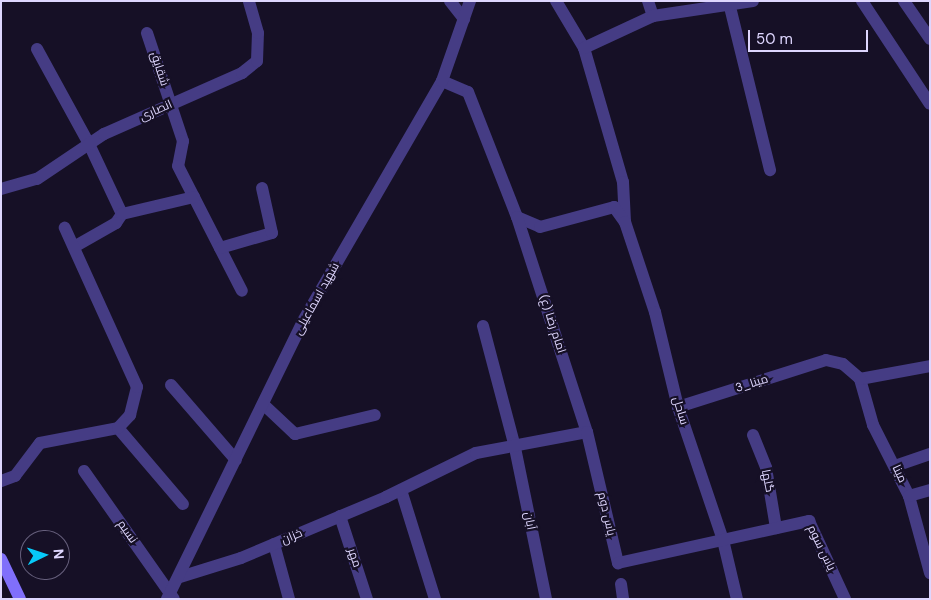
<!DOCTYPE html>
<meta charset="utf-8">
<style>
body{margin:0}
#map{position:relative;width:931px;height:600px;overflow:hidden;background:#161026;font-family:"DM Sans",Cairo,sans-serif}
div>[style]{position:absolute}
.minor>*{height:12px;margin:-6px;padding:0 6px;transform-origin:6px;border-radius:6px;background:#453c84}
.tertiary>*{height:12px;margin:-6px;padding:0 6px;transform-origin:6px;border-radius:6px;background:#453c84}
.secondary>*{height:12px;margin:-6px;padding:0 6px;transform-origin:6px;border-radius:6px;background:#806ffb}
span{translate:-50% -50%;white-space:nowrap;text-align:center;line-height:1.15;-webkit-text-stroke:4.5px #161026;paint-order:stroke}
.street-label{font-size:12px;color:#ded6fe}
.frame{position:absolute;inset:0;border:2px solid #ded6fe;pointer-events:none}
.north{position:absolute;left:20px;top:530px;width:50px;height:50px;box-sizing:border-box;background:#161026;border:1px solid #665f7c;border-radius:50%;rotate:86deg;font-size:14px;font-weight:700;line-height:20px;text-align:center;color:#ded6fe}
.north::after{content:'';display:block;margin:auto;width:18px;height:22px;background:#07caf9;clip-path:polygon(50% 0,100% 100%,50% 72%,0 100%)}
.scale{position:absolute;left:748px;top:30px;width:120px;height:22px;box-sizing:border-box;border:2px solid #ded6fe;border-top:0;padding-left:6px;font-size:15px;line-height:18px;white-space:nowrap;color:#ded6fe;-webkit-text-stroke:4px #161026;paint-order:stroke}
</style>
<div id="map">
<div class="minor">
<i style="left:450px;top:1px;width:23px;rotate:52deg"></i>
<i style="left:556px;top:1px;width:55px;rotate:59.2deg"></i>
<i style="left:584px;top:48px;width:140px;rotate:73.8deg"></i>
<i style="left:623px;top:182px;width:40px;rotate:87.1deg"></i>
<i style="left:648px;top:1px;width:16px;rotate:72deg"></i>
<i style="left:730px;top:7px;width:168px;rotate:76.2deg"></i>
<i style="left:147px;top:33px;width:114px;rotate:71.6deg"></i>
<i style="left:183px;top:141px;width:25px;rotate:101deg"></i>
<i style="left:178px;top:166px;width:140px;rotate:62.9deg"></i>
<i style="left:584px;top:48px;width:76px;rotate:-24.9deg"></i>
<i style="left:653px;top:16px;width:101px;rotate:-8.5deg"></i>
<i style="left:37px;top:49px;width:108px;rotate:61.3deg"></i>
<i style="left:89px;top:144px;width:77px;rotate:64.8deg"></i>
<i style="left:122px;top:214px;width:11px;rotate:124deg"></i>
<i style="left:116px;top:223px;width:48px;rotate:150.3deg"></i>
<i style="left:442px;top:81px;width:28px;rotate:23deg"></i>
<i style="left:468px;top:92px;width:134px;rotate:68.6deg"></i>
<i style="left:517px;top:217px;width:25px;rotate:23deg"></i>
<i style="left:540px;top:227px;width:77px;rotate:-15.1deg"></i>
<i style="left:614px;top:207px;width:19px;rotate:54deg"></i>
<i style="left:625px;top:222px;width:95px;rotate:71.6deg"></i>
<i style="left:655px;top:312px;width:98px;rotate:76.4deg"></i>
<i style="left:678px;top:407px;width:140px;rotate:71.3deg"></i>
<i style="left:723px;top:540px;width:61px;rotate:76.7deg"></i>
<i style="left:1px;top:189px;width:37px;rotate:-16deg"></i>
<i style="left:37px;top:179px;width:81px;rotate:-33.9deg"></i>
<i style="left:104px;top:134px;width:151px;rotate:-23.8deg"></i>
<i style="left:242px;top:73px;width:19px;rotate:-39deg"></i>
<i style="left:257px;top:61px;width:28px;rotate:-88deg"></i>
<i style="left:258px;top:33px;width:33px;rotate:-106deg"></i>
<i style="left:122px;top:214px;width:74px;rotate:-13.3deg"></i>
<i style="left:517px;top:217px;width:226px;rotate:72deg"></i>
<i style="left:220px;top:248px;width:54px;rotate:-16.1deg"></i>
<i style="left:272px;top:233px;width:46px;rotate:-102.5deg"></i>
<i style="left:483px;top:326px;width:121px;rotate:75.2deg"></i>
<i style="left:514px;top:443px;width:159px;rotate:78.4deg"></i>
<i style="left:860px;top:379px;width:48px;rotate:74.2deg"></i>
<i style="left:873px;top:425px;width:80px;rotate:63.1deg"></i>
<i style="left:909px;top:496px;width:80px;rotate:74.7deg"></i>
<i style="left:860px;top:379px;width:71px;rotate:-10.5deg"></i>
<i style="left:171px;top:385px;width:99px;rotate:49.1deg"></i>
<i style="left:263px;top:404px;width:44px;rotate:43.2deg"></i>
<i style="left:295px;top:434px;width:82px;rotate:-13.4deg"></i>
<i style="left:678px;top:407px;width:155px;rotate:-17.6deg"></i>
<i style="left:826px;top:360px;width:17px;rotate:13deg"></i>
<i style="left:843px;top:364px;width:23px;rotate:41deg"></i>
<i style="left:118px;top:428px;width:100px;rotate:49.5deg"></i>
<i style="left:753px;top:435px;width:35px;rotate:68deg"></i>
<i style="left:766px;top:468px;width:61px;rotate:80.5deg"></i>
<i style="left:895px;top:466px;width:37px;rotate:-19deg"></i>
<i style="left:84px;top:471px;width:156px;rotate:54.9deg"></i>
<i style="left:1px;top:481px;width:15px;rotate:-20deg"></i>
<i style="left:15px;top:476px;width:41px;rotate:-52.9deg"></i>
<i style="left:40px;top:443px;width:79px;rotate:-10.9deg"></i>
<i style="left:118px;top:428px;width:18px;rotate:-47deg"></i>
<i style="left:130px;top:415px;width:29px;rotate:-76deg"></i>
<i style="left:137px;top:387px;width:175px;rotate:-114.4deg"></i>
<i style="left:401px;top:490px;width:114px;rotate:72.7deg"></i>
<i style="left:909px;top:496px;width:22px;rotate:-16deg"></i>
<i style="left:340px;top:516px;width:87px;rotate:72deg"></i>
<i style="left:274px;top:544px;width:57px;rotate:74.7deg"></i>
<i style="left:180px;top:577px;width:64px;rotate:-17.3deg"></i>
<i style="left:241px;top:558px;width:157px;rotate:-22.8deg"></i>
<i style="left:386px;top:497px;width:100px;rotate:-26.1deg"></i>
<i style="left:476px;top:453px;width:113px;rotate:-10.7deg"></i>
<i style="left:587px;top:432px;width:135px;rotate:76.7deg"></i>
<i style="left:618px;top:563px;width:196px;rotate:-12.4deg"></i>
<i style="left:809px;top:521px;width:86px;rotate:65.2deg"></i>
<i style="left:621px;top:584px;width:15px;rotate:82deg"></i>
</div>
<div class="tertiary">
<i style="left:862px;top:1px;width:123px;rotate:56.6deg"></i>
<i style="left:904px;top:1px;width:46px;rotate:55.6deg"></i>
<i style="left:167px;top:599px;width:309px;rotate:-63.9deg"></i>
<i style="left:303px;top:321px;width:277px;rotate:-59.9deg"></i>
<i style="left:442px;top:81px;width:85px;rotate:-70.7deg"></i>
</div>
<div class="secondary">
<i style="left:1px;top:559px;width:44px;rotate:64.6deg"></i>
</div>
<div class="street-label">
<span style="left:159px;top:69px;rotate:72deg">شقایق</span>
<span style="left:156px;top:111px;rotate:-24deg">انصاری</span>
<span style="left:317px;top:299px;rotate:-61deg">شهید اسماعیلی</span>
<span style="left:552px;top:324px;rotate:72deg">امام رضا (ع)</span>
<span style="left:752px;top:384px;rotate:-18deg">مینا_3</span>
<span style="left:680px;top:411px;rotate:73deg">ساحل</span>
<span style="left:899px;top:474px;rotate:65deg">مینا</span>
<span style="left:767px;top:481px;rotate:79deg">گلها</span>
<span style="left:606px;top:514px;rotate:77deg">یاس دوم</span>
<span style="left:529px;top:521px;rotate:79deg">آبان</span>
<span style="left:127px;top:532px;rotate:55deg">نسیم</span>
<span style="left:292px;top:537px;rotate:-23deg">خزان</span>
<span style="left:821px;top:548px;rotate:64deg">یاس سوم</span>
<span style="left:354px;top:558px;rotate:72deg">مهر</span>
</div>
<div class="frame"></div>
<div class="north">N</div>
<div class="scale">50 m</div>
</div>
